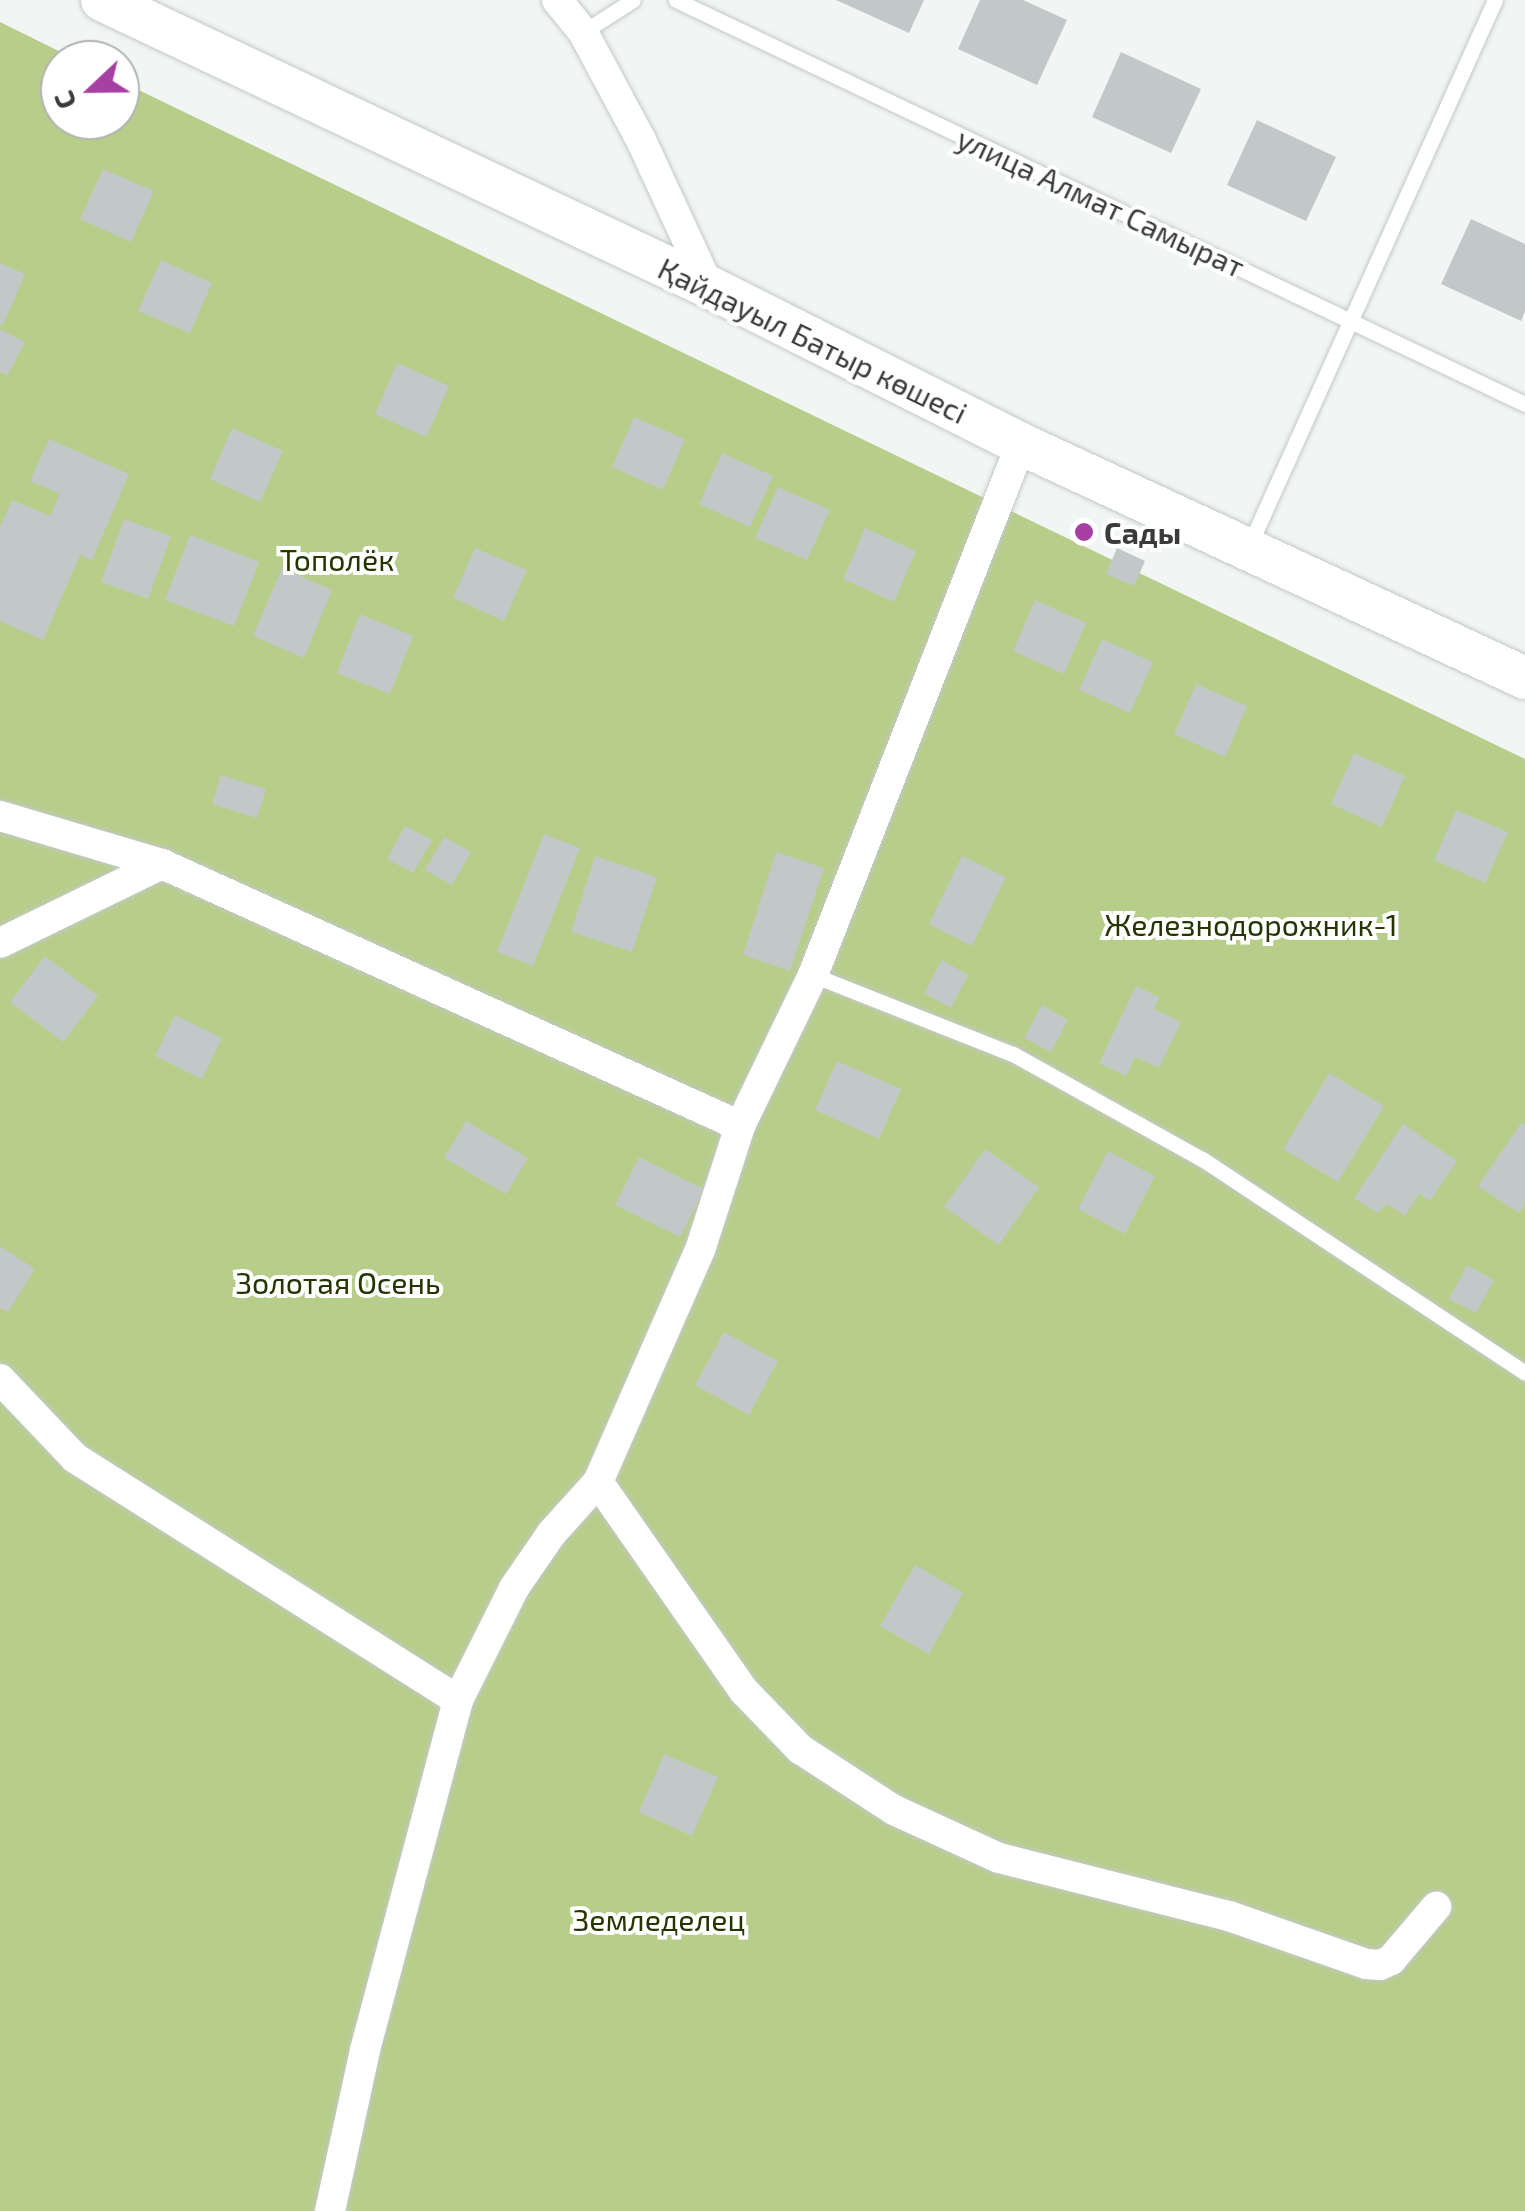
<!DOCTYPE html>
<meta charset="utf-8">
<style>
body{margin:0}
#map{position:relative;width:1525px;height:2211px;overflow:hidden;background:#f1f6f5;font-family:"Exo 2",sans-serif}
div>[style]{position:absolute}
.green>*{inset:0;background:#b7ce8b}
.building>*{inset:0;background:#c2c7c8}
.roads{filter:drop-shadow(0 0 2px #c3c8c7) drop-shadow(0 0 2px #c3c8c7)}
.lane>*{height:15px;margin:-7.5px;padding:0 7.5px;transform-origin:7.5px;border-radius:7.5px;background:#fff}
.street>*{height:30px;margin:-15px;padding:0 15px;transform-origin:15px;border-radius:15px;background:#fff}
.secondary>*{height:42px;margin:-21px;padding:0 21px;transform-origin:21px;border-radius:21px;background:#fff}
.dots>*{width:28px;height:28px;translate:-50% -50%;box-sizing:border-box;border:5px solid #fff;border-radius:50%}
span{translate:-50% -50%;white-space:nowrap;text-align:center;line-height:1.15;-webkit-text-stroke:8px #fff;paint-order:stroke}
.street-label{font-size:30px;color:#393b3a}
.poi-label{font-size:30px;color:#393b3a;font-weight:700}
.left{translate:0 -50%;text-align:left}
.park-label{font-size:30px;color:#263400}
.north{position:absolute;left:40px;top:40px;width:100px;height:100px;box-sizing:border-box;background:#fff;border:2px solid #b0b1b0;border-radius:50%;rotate:248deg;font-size:28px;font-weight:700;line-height:40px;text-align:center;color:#393b3a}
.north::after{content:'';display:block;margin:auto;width:35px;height:45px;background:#a740a3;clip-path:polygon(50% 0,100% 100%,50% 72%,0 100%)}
</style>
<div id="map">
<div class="green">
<i style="clip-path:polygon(0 22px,77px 60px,60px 60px,60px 120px,120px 120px,120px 81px,1525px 759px,1525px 2211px,0 2211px)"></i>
</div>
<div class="building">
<i style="clip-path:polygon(836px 0,924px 0,909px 33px)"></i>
<i style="clip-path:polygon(980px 0,1023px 0,1067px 20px,1037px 85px,958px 49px)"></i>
<i style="clip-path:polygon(1121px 52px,1201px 89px,1171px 153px,1092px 117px)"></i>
<i style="clip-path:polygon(1257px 120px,1336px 157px,1306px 221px,1227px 185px)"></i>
<i style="clip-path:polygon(103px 169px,154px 191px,131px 242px,80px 219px)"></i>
<i style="clip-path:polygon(1471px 219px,1525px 244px,1525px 311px,1521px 321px,1441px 284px)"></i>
<i style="clip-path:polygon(161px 260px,212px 283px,190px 333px,138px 311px)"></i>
<i style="clip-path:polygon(0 263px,25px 274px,3px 325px,0 324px)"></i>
<i style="clip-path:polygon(0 329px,25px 342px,7px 376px,0 371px)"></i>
<i style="clip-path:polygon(397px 363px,449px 386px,426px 437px,375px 414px)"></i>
<i style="clip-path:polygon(634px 417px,685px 439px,663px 490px,612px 467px)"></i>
<i style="clip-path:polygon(232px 428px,283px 451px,260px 502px,210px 479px)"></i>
<i style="clip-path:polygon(49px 439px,129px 474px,92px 560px,80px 555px,43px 640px,0 621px,0 527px,12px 500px,50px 516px,60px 494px,30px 481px)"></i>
<i style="clip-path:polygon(722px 453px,773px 476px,750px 527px,699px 504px)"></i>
<i style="clip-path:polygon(778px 487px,830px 510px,807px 560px,755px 538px)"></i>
<i style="clip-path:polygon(124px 519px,171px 536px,148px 599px,101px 582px)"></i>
<i style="clip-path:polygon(865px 528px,916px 551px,894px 602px,843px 579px)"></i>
<i style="clip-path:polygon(190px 535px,259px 562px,234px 626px,165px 600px)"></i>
<i style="clip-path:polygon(475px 548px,527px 570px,504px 621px,453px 598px)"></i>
<i style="clip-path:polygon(1117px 548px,1145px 561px,1134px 586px,1106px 574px)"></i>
<i style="clip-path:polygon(282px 568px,332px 590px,304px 658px,253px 636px)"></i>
<i style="clip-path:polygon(1035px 600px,1086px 623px,1064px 674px,1013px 651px)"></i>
<i style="clip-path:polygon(360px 614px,413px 636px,390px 694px,337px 673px)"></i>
<i style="clip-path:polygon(1102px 639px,1153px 662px,1130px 713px,1079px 690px)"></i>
<i style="clip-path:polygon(1196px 684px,1247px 706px,1225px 757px,1174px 734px)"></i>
<i style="clip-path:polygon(1354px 753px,1405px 776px,1382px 827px,1331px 804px)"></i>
<i style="clip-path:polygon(221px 775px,266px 789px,257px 818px,212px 804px)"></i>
<i style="clip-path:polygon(1456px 810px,1508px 832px,1485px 883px,1434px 860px)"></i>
<i style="clip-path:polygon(405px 826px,432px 840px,413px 873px,387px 859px)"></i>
<i style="clip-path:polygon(544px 834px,580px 848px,533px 966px,497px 952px)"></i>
<i style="clip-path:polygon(444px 837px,471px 852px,452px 885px,425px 870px)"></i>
<i style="clip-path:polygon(776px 852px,824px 868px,790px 971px,743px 955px)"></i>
<i style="clip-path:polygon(595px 856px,657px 877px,632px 952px,571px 932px)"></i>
<i style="clip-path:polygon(962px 856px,1006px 877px,972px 946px,929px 924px)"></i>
<i style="clip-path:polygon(45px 956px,98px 996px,63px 1042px,10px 1002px)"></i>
<i style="clip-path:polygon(942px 960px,968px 975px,951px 1008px,924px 993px)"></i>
<i style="clip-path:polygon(1136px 986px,1159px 997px,1154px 1009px,1181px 1022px,1159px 1068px,1135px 1057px,1126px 1076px,1099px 1063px)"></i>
<i style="clip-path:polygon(1042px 1005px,1068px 1020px,1051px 1052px,1024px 1038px)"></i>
<i style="clip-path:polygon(175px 1015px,222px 1038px,202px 1079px,155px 1056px)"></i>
<i style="clip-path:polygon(837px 1061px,901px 1089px,879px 1139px,815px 1110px)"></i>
<i style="clip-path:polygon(1329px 1073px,1384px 1106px,1338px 1182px,1283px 1149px)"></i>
<i style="clip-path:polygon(466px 1121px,528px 1158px,506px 1194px,444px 1158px)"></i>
<i style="clip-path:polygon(1521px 1123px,1525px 1125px,1525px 1204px,1519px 1213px,1478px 1186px)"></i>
<i style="clip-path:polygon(1403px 1124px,1457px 1161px,1430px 1201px,1419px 1194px,1405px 1216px,1387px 1204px,1377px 1213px,1354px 1198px)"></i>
<i style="clip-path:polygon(985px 1149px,1039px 1187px,999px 1245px,944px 1207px)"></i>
<i style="clip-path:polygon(1108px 1151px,1155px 1176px,1125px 1234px,1078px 1209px)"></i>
<i style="clip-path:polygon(639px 1157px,704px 1189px,680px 1237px,615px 1205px)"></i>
<i style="clip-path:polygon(0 1246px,35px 1269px,8px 1312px,0 1308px)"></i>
<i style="clip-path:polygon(1467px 1265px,1494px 1280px,1476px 1313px,1449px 1299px)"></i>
<i style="clip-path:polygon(724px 1332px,778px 1361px,749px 1415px,695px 1385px)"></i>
<i style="clip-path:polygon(915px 1565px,963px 1593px,929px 1654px,880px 1626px)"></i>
<i style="clip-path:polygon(664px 1754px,718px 1777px,692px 1836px,639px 1812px)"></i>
</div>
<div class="roads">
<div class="lane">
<i style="left:676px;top:0;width:940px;rotate:25.45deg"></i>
<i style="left:583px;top:32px;width:59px;rotate:-32.6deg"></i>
<i style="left:1249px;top:546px;width:599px;rotate:-65.75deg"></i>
<i style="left:813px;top:975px;width:215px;rotate:21.6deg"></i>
<i style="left:1013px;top:1054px;width:216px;rotate:29.1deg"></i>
<i style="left:1202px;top:1159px;width:387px;rotate:33.5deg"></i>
</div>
<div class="street">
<i style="left:557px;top:0;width:41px;rotate:50.9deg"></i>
<i style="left:583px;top:32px;width:123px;rotate:61.8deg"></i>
<i style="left:641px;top:140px;width:162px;rotate:65.2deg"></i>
<i style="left:0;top:816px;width:169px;rotate:16.5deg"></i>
<i style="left:162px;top:864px;width:635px;rotate:24.38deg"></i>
<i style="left:0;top:943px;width:180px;rotate:-26deg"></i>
<i style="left:0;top:1379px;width:109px;rotate:46.5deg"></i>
<i style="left:75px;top:1458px;width:453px;rotate:32.3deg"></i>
<i style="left:598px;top:1482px;width:255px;rotate:55.1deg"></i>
<i style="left:744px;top:1691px;width:81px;rotate:46deg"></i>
<i style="left:800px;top:1749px;width:112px;rotate:33deg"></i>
<i style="left:894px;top:1810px;width:115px;rotate:24.6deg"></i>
<i style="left:999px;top:1858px;width:237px;rotate:14.2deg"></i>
<i style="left:1229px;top:1916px;width:145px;rotate:19.3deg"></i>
<i style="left:1366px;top:1964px;width:14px;rotate:4deg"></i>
<i style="left:1380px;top:1965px;width:12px;rotate:-24deg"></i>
<i style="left:1391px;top:1960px;width:70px;rotate:-49.7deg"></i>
<i style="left:330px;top:2211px;width:165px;rotate:-77.7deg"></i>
<i style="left:365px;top:2050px;width:362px;rotate:-75.1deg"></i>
<i style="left:458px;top:1700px;width:125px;rotate:-63.4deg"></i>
<i style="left:514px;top:1588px;width:67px;rotate:-55.4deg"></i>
<i style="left:552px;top:1533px;width:69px;rotate:-48deg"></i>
<i style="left:598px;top:1482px;width:253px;rotate:-66.3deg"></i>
<i style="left:700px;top:1250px;width:130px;rotate:-72.1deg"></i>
<i style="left:740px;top:1126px;width:168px;rotate:-64.2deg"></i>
<i style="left:813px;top:975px;width:570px;rotate:-68.61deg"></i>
</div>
<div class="secondary">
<i style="left:102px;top:0;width:671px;rotate:25.31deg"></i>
<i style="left:709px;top:287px;width:349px;rotate:26.7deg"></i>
<i style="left:1021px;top:444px;width:556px;rotate:24.9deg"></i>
</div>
</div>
<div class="dots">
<i style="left:1084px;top:532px;background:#a740a3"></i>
</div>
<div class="street-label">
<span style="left:1101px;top:202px;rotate:25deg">улица Алмат Самырат</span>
<span style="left:813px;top:340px;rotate:26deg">Қайдауыл Батыр көшесі</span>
</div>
<div class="poi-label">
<span class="left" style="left:1104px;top:532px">Сады</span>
</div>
<div class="park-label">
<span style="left:337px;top:559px">Тополёк</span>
<span style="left:1251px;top:924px">Железнодорожник-1</span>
<span style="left:338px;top:1282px">Золотая Осень</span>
<span style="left:659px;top:1919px">Земледелец</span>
</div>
<div class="north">С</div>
</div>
